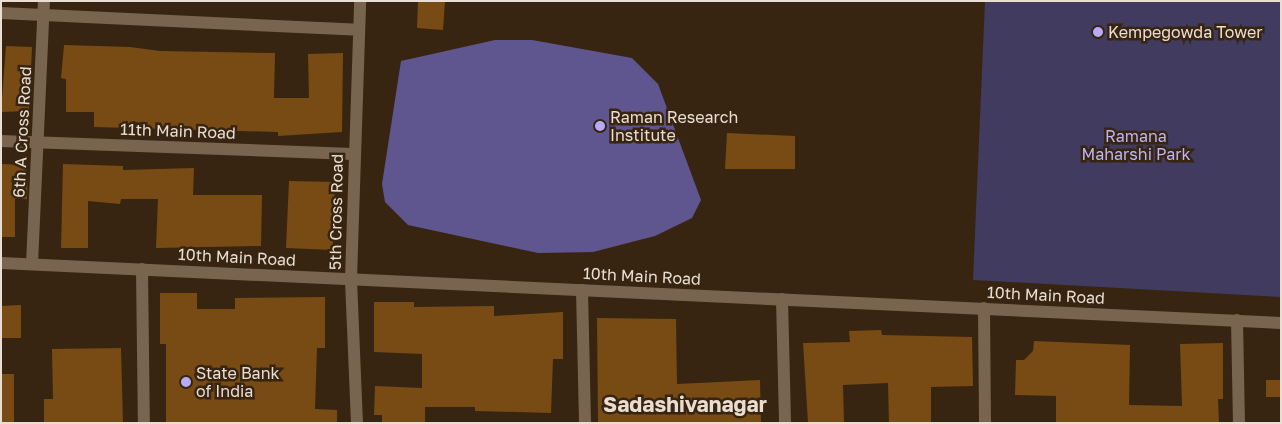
<!DOCTYPE html>
<style>
body{margin:0}
#map{position:relative;width:1282px;height:424px;overflow:hidden;background:#372511;font-family:"Golos Text",sans-serif}
div>[style]{position:absolute}
.green>*{inset:0;background:#413b5f}
.forest>*{inset:0;background:#60568f}
.building>*{inset:0;background:#784b15}
.minor>*{height:12px;margin:-6px;padding:0 6px;transform-origin:6px;border-radius:6px;background:#78644f}
.tertiary>*{height:12px;margin:-6px;padding:0 6px;transform-origin:6px;border-radius:6px;background:#78644f}
.dots>*{width:14px;height:14px;translate:-50% -50%;box-sizing:border-box;border:2px solid #372511;border-radius:50%}
span{translate:-50% -50%;white-space:nowrap;text-align:center;line-height:1.15;-webkit-text-stroke:5px #372511;paint-order:stroke}
.poi-label{font-size:16px;color:#eaded2}
.left{translate:0 -50%;text-align:left}
.street-label{font-size:16px;color:#eaded2}
.park-label{font-size:16px;color:#beb3f8}
.district-label{font-size:21px;color:#eaded2;font-weight:700}
.frame{position:absolute;inset:0;border:2px solid #eaded2;pointer-events:none}
</style>
<div id="map">
<div class="green">
<i style="clip-path:polygon(985px 1px,1281px 1px,1281px 297px,973px 280px)"></i>
</div>
<div class="forest">
<i style="clip-path:polygon(495px 40px,532px 40px,632px 58px,658px 84px,701px 200px,692px 218px,655px 236px,593px 252px,538px 253px,408px 225px,385px 202px,382px 184px,401px 61px)"></i>
</div>
<div class="building">
<i style="clip-path:polygon(418px 1px,445px 1px,443px 30px,417px 28px)"></i>
<i style="clip-path:polygon(64px 45px,130px 47px,160px 51px,275px 53px,274px 98px,309px 98px,308px 54px,343px 53px,342px 132px,278px 136px,278px 132px,94px 127px,94px 112px,66px 112px,66px 79px,61px 78px)"></i>
<i style="clip-path:polygon(6px 46px,32px 47px,29px 111px,1px 112px)"></i>
<i style="clip-path:polygon(727px 133px,795px 136px,795px 169px,725px 169px)"></i>
<i style="clip-path:polygon(1px 164px,28px 165px,27px 199px,15px 199px,15px 237px,1px 237px)"></i>
<i style="clip-path:polygon(63px 164px,123px 166px,123px 170px,194px 168px,193px 195px,262px 195px,261px 246px,156px 248px,158px 199px,121px 199px,120px 204px,88px 201px,88px 248px,61px 248px)"></i>
<i style="clip-path:polygon(289px 181px,335px 182px,333px 250px,286px 248px)"></i>
<i style="clip-path:polygon(160px 293px,197px 293px,197px 309px,235px 309px,235px 298px,325px 297px,325px 348px,317px 348px,315px 409px,337px 410px,337px 423px,166px 423px,166px 344px,160px 344px)"></i>
<i style="clip-path:polygon(374px 302px,414px 302px,414px 307px,494px 306px,494px 316px,563px 312px,563px 359px,553px 359px,551px 413px,475px 411px,475px 407px,425px 407px,425px 423px,382px 423px,382px 415px,374px 415px,375px 386px,422px 388px,422px 354px,374px 352px)"></i>
<i style="clip-path:polygon(21px 305px,21px 338px,1px 338px,1px 306px)"></i>
<i style="clip-path:polygon(597px 318px,676px 319px,677px 384px,760px 380px,761px 423px,598px 423px)"></i>
<i style="clip-path:polygon(881px 330px,882px 335px,972px 337px,973px 386px,931px 387px,931px 423px,889px 423px,888px 383px,843px 385px,844px 423px,808px 423px,803px 343px,850px 342px,849px 331px)"></i>
<i style="clip-path:polygon(1034px 341px,1130px 345px,1129px 405px,1182px 406px,1180px 344px,1223px 343px,1223px 399px,1218px 399px,1219px 423px,1056px 423px,1056px 396px,1015px 395px,1016px 360px,1024px 360px,1033px 351px)"></i>
<i style="clip-path:polygon(121px 348px,123px 423px,44px 423px,44px 399px,53px 399px,52px 349px)"></i>
<i style="clip-path:polygon(1px 374px,14px 374px,14px 423px,1px 423px)"></i>
<i style="clip-path:polygon(1266px 380px,1281px 380px,1281px 397px,1266px 397px)"></i>
</div>
<div class="minor">
<i style="left:1px;top:13px;width:358px;rotate:2.7deg"></i>
<i style="left:1px;top:141px;width:352px;rotate:2.1deg"></i>
<i style="left:32px;top:264px;width:263px;rotate:-87.4deg"></i>
<i style="left:142px;top:269px;width:154px;rotate:89.3deg"></i>
<i style="left:582px;top:290px;width:133px;rotate:88.7deg"></i>
<i style="left:782px;top:299px;width:124px;rotate:88.6deg"></i>
<i style="left:984px;top:308px;width:115px;rotate:89.5deg"></i>
<i style="left:1237px;top:320px;width:103px;rotate:88.9deg"></i>
<i style="left:357px;top:423px;width:145px;rotate:-92.4deg"></i>
<i style="left:351px;top:278px;width:277px;rotate:-88.1deg"></i>
</div>
<div class="tertiary">
<i style="left:1px;top:263px;width:1281px;rotate:2.68deg"></i>
</div>
<div class="dots">
<i style="left:1098px;top:32px;background:#b7abf7"></i>
<i style="left:600px;top:126px;background:#b7abf7"></i>
<i style="left:186px;top:382px;background:#b7abf7"></i>
</div>
<div class="poi-label">
<span class="left" style="left:1108px;top:32px">Kempegowda Tower</span>
<span class="left" style="left:610px;top:126px">Raman Research<br>Institute</span>
<span class="left" style="left:196px;top:382px">State Bank<br>of India</span>
</div>
<div class="street-label">
<span style="left:178px;top:131px;rotate:2deg">11th Main Road</span>
<span style="left:22px;top:132px;rotate:-87deg">6th A Cross Road</span>
<span style="left:336px;top:212px;rotate:-89deg">5th Cross Road</span>
<span style="left:237px;top:257px;rotate:3deg">10th Main Road</span>
<span style="left:642px;top:276px;rotate:3deg">10th Main Road</span>
<span style="left:1046px;top:295px;rotate:3deg">10th Main Road</span>
</div>
<div class="park-label">
<span style="left:1136px;top:145px">Ramana<br>Maharshi Park</span>
</div>
<div class="district-label">
<span style="left:685px;top:404px">Sadashivanagar</span>
</div>
<div class="frame"></div>
</div>
